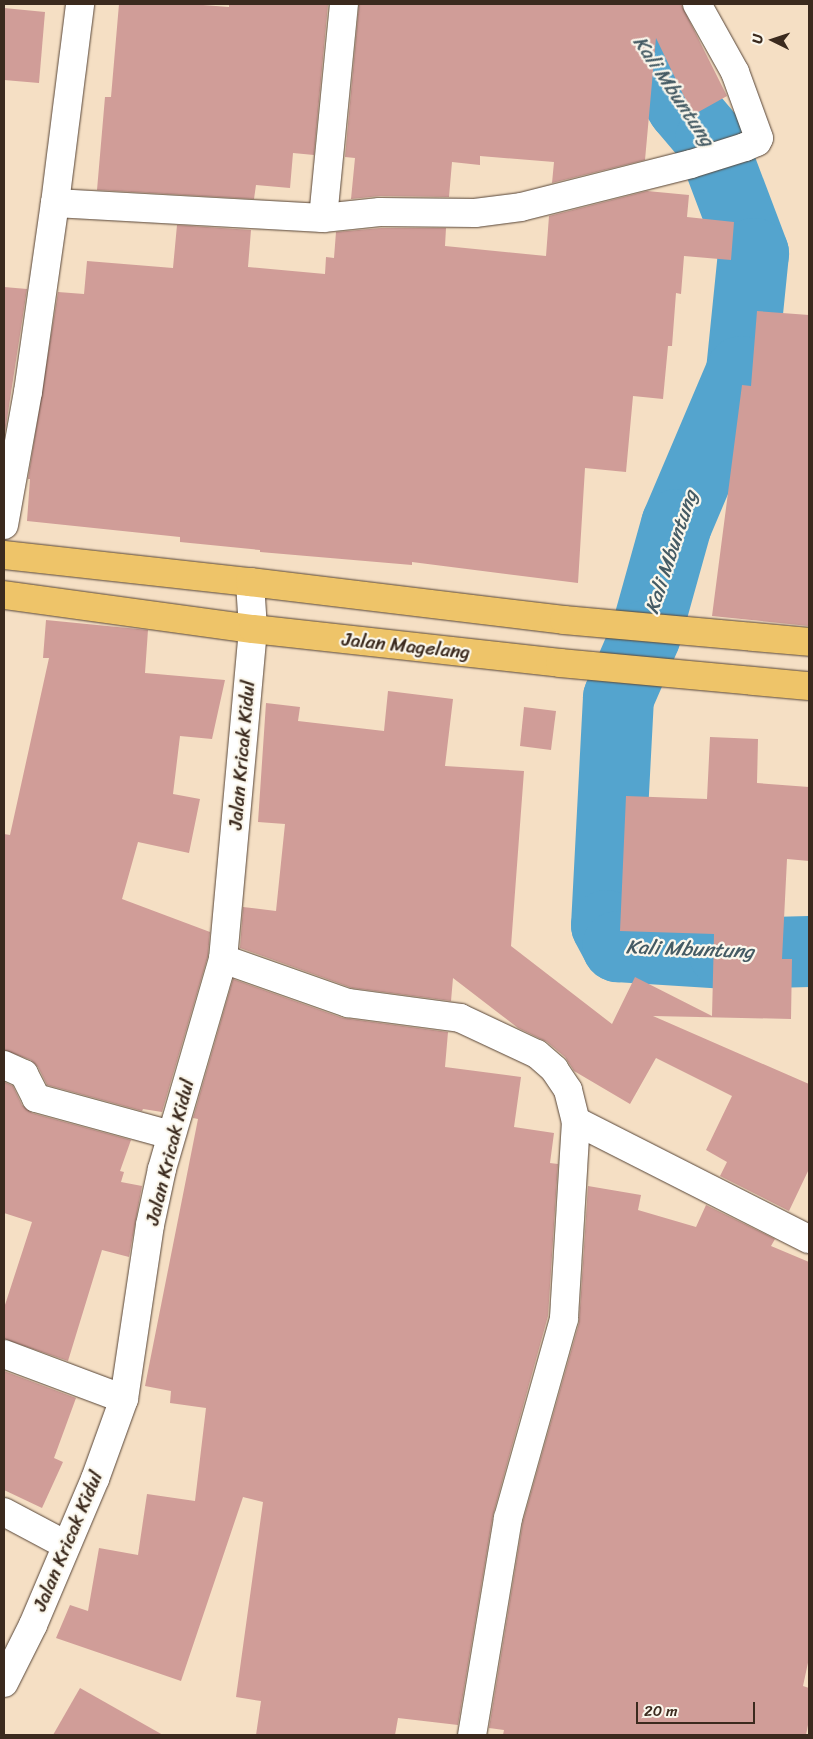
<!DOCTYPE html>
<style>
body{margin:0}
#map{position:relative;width:813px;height:1739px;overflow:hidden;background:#f5dfc4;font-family:Sriracha,sans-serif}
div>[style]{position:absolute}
.river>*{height:71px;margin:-35.5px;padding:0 35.5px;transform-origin:35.5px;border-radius:35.5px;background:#54a4ce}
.building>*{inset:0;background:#d09d98}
.roads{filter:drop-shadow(0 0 1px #574537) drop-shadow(0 0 1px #574537)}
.minor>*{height:28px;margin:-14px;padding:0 14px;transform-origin:14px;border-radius:14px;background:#fff}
.major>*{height:28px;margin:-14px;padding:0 14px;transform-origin:14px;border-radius:14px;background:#eec469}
span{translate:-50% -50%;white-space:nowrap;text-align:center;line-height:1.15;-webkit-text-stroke:4.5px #fbf7ec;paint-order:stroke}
.street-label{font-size:19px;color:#3b2a1e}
.water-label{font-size:20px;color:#455b64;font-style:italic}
.frame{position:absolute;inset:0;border:5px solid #3b2a1e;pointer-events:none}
.north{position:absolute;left:748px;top:15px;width:50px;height:50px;-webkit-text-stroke:4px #fbf7ec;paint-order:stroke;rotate:274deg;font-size:14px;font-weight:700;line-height:20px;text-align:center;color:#3b2a1e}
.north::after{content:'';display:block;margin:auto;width:18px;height:22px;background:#3b2a1e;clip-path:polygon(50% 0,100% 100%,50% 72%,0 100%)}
.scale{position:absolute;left:636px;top:1702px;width:119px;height:22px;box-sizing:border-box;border:2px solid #3b2a1e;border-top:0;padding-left:6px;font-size:15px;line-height:18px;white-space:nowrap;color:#3b2a1e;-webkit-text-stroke:4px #fbf7ec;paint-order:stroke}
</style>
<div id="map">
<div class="river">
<i style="left:617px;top:4px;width:121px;rotate:57.5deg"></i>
<i style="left:682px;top:106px;width:43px;rotate:49.7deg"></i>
<i style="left:710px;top:139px;width:122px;rotate:69.3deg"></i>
<i style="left:753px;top:253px;width:119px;rotate:95.8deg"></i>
<i style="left:741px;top:371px;width:166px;rotate:113deg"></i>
<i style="left:676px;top:524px;width:115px;rotate:105.6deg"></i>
<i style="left:645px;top:635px;width:68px;rotate:113.5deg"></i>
<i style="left:618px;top:697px;width:228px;rotate:93deg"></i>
<i style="left:606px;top:925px;width:24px;rotate:62deg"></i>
<i style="left:617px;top:946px;width:107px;rotate:3.7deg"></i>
<i style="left:724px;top:953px;width:85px;rotate:-1.3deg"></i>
</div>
<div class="building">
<i style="clip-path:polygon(119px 4px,190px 4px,229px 7px,229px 4px,328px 4px,314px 155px,293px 153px,290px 188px,256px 185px,254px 199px,97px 190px,105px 97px,111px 97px)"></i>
<i style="clip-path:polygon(359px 4px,681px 4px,727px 96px,693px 115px,656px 38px,645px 160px,552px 183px,554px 162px,480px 156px,480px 165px,452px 162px,449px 197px,380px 196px,351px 199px,355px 158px,345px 157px)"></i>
<i style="clip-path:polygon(4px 8px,45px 12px,39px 83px,4px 80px)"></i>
<i style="clip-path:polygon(647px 191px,689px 195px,687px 217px,734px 222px,731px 260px,684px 256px,681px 294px,676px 293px,672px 346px,668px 346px,663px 399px,633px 396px,626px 472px,585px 468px,578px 583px,412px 562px,412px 565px,260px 552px,260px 550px,180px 542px,180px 537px,27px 521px,30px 479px,28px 479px,58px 292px,84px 294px,87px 261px,173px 268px,177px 225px,251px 230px,248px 267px,325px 274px,326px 257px,334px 258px,336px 232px,381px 228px,446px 228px,445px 246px,546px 256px,549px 216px)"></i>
<i style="clip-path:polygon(4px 287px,27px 289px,5px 432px,4px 432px)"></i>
<i style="clip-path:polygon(757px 311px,809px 315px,809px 626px,712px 616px,742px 385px,751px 386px)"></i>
<i style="clip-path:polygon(46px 620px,148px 630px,145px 673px,225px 680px,212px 739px,180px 736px,173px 794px,200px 799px,189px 853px,138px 842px,122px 899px,210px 932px,208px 956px,162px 1112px,143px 1109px,142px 1111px,47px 1085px,38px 1067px,31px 1060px,4px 1050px,4px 834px,10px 835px,49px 658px,43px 658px)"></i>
<i style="clip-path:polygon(388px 691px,453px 699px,445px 766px,524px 771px,511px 946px,612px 1024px,635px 977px,712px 1016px,714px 934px,620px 931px,626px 796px,707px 799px,710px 737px,758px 739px,757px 783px,809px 787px,809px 861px,787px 859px,782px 959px,792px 959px,791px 1019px,653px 1016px,809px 1084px,809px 1169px,789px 1211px,720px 1176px,727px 1162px,706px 1150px,732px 1096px,656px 1058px,630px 1104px,574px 1071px,565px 1057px,547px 1042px,518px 1028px,453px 978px,451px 1001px,352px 988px,240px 948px,243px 907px,276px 911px,285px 824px,258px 822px,266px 703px,300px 707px,298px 721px,384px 731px)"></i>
<i style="clip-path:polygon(524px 707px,556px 711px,551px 750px,520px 746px)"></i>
<i style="clip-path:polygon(233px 979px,343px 1018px,448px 1032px,445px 1067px,521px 1077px,514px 1127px,554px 1133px,550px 1163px,558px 1164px,548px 1316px,493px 1515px,458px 1725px,398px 1718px,395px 1735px,256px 1735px,261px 1701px,236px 1697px,263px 1502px,243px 1497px,181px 1681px,56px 1638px,70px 1605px,88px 1611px,99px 1548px,138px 1555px,147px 1494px,195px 1501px,206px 1408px,170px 1403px,171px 1391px,145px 1386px,198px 1119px,193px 1118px)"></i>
<i style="clip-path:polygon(4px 1082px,13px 1086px,22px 1105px,32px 1113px,131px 1140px,120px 1171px,124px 1172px,121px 1182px,142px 1186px,129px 1257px,102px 1250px,68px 1361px,4px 1339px,4px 1308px,32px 1222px,4px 1213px)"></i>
<i style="clip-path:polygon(588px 1186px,641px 1195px,638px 1210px,696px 1227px,706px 1205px,775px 1239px,771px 1246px,809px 1262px,809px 1658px,803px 1686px,809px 1688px,809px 1720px,806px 1735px,503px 1735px,504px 1730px,489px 1728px,523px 1521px,579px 1323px)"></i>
<i style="clip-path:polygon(4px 1371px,76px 1398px,54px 1458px,63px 1462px,42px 1508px,4px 1490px)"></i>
<i style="clip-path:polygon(80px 1688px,163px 1735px,53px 1735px)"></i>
</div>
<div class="roads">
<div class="minor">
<i style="left:55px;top:203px;width:268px;rotate:3.2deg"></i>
<i style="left:323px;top:218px;width:57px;rotate:-6deg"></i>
<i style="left:380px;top:212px;width:95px;rotate:0.6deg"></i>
<i style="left:475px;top:213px;width:46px;rotate:-7.4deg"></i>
<i style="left:521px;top:207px;width:175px;rotate:-14.2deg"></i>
<i style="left:691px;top:164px;width:57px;rotate:-17.5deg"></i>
<i style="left:745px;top:147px;width:13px;rotate:-23deg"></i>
<i style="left:757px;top:142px;width:4px;rotate:-63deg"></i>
<i style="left:759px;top:138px;width:70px;rotate:-110deg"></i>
<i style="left:735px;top:72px;width:78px;rotate:-119.2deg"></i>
<i style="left:323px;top:218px;width:215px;rotate:-84.4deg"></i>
<i style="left:4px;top:525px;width:135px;rotate:-79.8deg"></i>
<i style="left:28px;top:392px;width:191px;rotate:-81.9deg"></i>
<i style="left:55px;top:203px;width:201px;rotate:-82.8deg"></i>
<i style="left:223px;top:959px;width:133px;rotate:19.4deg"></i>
<i style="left:348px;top:1003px;width:113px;rotate:7.6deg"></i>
<i style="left:460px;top:1018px;width:85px;rotate:25.1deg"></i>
<i style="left:537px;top:1054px;width:23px;rotate:41deg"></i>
<i style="left:554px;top:1069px;width:25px;rotate:56deg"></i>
<i style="left:568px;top:1090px;width:32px;rotate:76deg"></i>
<i style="left:576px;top:1121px;width:198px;rotate:93.5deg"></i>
<i style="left:564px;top:1319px;width:207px;rotate:105.7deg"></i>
<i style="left:508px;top:1518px;width:220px;rotate:99.4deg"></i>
<i style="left:4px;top:1065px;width:22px;rotate:24deg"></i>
<i style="left:24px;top:1074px;width:27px;rotate:63deg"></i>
<i style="left:36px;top:1098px;width:140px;rotate:15.3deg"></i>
<i style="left:576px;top:1121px;width:261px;rotate:26.9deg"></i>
<i style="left:4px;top:1354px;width:128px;rotate:20.6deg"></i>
<i style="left:4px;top:1512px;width:70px;rotate:28deg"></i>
<i style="left:4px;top:1683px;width:65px;rotate:-63.4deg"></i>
<i style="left:33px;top:1625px;width:159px;rotate:-67deg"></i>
<i style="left:95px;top:1479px;width:85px;rotate:-70.1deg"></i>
<i style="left:124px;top:1399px;width:176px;rotate:-81.5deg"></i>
<i style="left:150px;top:1225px;width:57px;rotate:-77.9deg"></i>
<i style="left:162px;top:1169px;width:219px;rotate:-73.8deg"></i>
<i style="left:223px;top:959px;width:331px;rotate:-84.8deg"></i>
<i style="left:253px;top:629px;width:47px;rotate:-93.7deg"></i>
</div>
<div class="major">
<i style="left:4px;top:555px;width:247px;rotate:6.3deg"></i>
<i style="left:250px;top:582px;width:316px;rotate:6.9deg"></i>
<i style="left:564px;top:620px;width:246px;rotate:5.1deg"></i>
<i style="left:4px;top:595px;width:251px;rotate:7.8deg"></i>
<i style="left:253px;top:629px;width:309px;rotate:6.3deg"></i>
<i style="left:560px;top:663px;width:250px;rotate:5.3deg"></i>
</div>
</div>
<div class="street-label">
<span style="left:406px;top:646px;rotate:6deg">Jalan Magelang</span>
<span style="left:242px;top:755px;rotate:-85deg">Jalan Kricak Kidul</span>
<span style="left:170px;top:1152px;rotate:-76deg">Jalan Kricak Kidul</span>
<span style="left:68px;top:1541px;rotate:-67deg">Jalan Kricak Kidul</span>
</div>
<div class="water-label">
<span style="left:674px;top:91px;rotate:56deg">Kali Mbuntung</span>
<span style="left:671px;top:552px;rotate:-72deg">Kali Mbuntung</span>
<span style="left:690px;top:949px;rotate:2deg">Kali Mbuntung</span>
</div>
<div class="frame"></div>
<div class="north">U</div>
<div class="scale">20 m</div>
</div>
